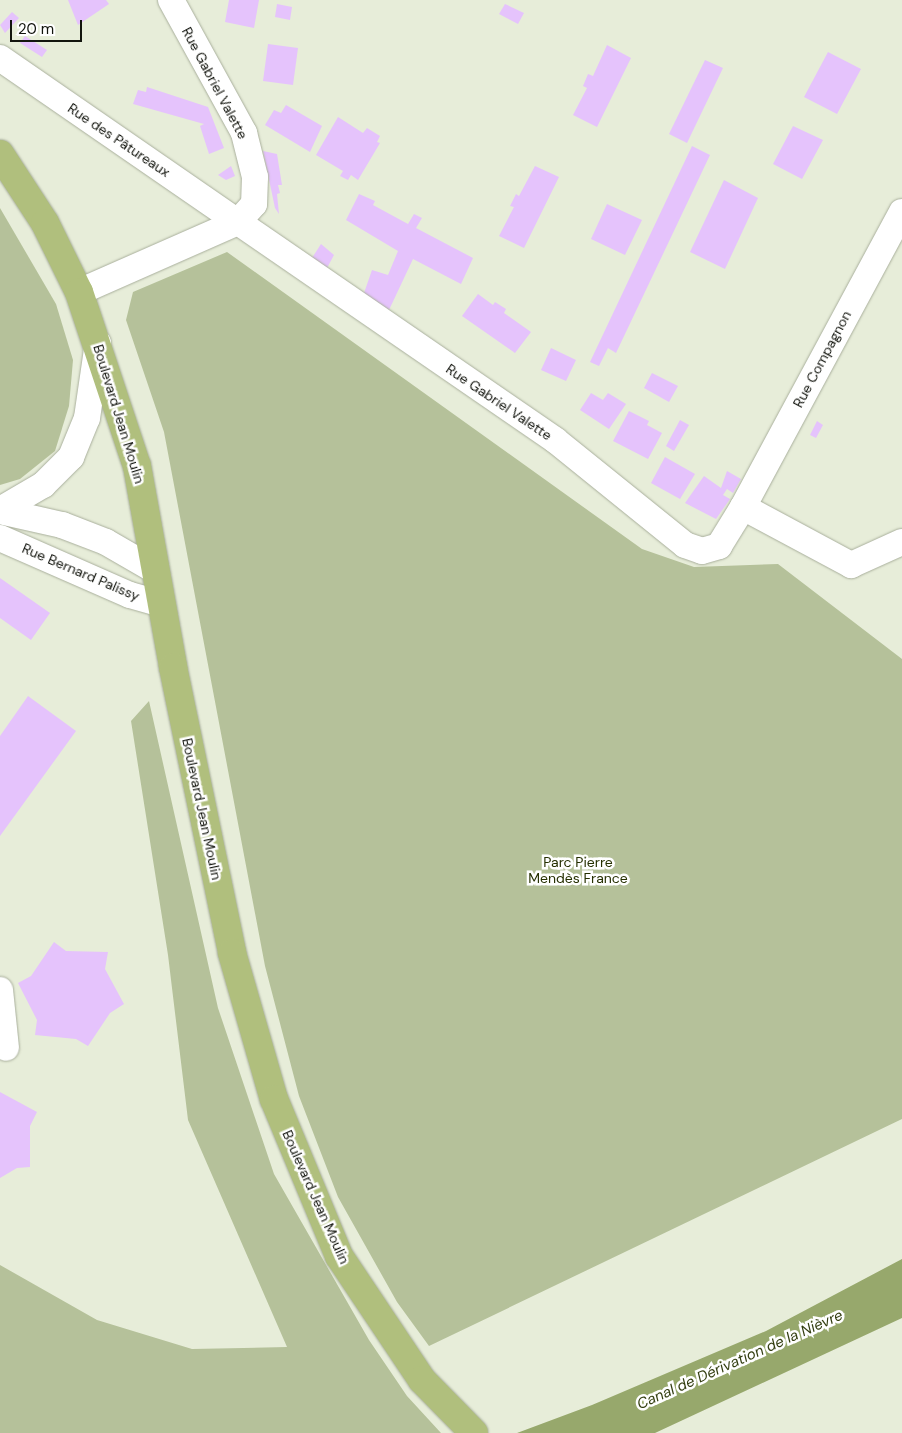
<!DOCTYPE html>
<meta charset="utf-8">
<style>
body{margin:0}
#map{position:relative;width:902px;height:1433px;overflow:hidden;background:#e7edd9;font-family:"DM Sans",sans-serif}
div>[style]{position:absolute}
.green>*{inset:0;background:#b5c19a}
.water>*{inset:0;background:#97a86c}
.building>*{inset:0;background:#e5c3fc}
.roads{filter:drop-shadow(0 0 1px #a9af9c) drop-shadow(0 0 1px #a9af9c)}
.minor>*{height:26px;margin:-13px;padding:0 13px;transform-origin:13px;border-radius:13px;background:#fff}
.major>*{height:28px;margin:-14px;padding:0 14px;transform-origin:14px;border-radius:14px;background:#b0bf7d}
span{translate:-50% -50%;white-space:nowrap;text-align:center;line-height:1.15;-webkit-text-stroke:5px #fff;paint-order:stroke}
.street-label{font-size:14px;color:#13150e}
.park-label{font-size:14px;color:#252f00}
.water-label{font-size:15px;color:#333e10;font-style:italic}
.scale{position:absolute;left:10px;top:20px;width:72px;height:22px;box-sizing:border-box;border:2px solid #13150e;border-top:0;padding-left:6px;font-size:15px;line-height:18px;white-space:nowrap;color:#13150e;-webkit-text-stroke:4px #fff;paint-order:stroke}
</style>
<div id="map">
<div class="green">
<i style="clip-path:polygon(0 208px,56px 304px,73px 360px,69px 406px,55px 451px,20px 479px,0 485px)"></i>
<i style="clip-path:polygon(227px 252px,642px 549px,694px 567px,778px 564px,902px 659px,902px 1119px,429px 1346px,397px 1302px,338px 1197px,299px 1096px,265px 966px,164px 432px,126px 320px,133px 292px)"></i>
<i style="clip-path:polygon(149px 701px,218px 1008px,274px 1174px,369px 1340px,407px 1396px,441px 1433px,0 1433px,0 1265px,97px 1320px,192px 1349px,287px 1347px,188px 1120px,168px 955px,131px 721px)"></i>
</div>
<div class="water">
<i style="clip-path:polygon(902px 1259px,902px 1318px,655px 1433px,517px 1433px,592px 1405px,766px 1331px)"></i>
</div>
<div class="building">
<i style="clip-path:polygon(68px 0,106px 0,109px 4px,78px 25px)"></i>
<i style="clip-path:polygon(229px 0,259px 0,254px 28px,225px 22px)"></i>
<i style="clip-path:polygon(277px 4px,292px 7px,290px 20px,275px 17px)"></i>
<i style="clip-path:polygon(505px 4px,524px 13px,518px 24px,499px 14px)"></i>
<i style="clip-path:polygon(12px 12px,19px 18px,5px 33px,0 25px)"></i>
<i style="clip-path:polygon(25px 36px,47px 50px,42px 57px,20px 43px)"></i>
<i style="clip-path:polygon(268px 44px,298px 48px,293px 85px,263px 81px)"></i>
<i style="clip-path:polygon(607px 45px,631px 58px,597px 127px,573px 115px,587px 88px,583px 86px,588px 74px,593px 76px)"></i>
<i style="clip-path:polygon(828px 52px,861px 69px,837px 114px,804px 97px)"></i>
<i style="clip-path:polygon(705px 60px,723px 68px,687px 143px,669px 134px)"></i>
<i style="clip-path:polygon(147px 87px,208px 107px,224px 148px,209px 154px,200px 126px,204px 124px,133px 104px,138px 90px,146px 92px)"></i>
<i style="clip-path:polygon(286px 105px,322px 126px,310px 152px,265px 125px,274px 110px,281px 113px)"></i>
<i style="clip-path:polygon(338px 117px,363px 133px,367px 128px,380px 136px,377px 142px,380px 143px,358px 180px,351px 175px,348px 180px,340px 176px,343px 171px,316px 155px)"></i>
<i style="clip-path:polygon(793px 126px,823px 140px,802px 179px,773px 164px)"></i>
<i style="clip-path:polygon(692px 146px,710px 155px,616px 353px,608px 348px,599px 366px,590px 362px)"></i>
<i style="clip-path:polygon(263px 151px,277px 154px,282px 185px,278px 185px,280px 193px,277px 194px,279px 214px,275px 208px)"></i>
<i style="clip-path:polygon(231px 166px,235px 176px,226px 180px,218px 175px)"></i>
<i style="clip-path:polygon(535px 166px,559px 177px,524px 248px,499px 236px,514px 207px,510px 206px,516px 194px,519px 196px)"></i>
<i style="clip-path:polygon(724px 180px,758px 198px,725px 269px,690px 252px)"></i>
<i style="clip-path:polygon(359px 194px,375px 201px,373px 205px,408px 224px,414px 214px,422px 218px,416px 228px,473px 258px,461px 284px,413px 259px,389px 310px,364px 293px,372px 270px,388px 275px,398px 251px,346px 220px)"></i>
<i style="clip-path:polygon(607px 204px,642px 220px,625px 255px,591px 239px)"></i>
<i style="clip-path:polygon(321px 244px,334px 255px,327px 268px,312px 258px)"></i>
<i style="clip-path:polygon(478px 294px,493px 305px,495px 302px,506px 309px,504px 313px,531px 332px,515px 353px,462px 316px)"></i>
<i style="clip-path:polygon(551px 348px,576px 360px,566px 381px,541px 370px)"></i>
<i style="clip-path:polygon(652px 373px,678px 386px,669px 402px,644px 388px)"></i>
<i style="clip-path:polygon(591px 393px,603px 400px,608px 393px,626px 404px,609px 429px,580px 410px)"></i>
<i style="clip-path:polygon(629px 411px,649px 421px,647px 425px,662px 433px,648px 459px,613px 441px)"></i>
<i style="clip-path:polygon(680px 420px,689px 425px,674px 451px,666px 446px)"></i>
<i style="clip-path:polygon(817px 421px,823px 425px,816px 438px,810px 435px)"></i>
<i style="clip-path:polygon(665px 457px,695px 474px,680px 499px,651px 483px)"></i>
<i style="clip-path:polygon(727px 471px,741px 479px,733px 493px,727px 489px,723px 495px,730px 499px,716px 519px,685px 503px,704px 476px,721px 488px)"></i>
<i style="clip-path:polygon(0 578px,50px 613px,31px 640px,0 618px)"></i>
<i style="clip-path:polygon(28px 696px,76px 731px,0 836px,0 736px)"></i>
<i style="clip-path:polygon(54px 942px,66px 951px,108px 952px,105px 969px,124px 1004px,110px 1013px,88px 1046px,76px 1039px,35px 1035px,37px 1020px,18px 983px,31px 976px)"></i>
<i style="clip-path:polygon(0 1092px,37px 1112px,30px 1126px,30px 1167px,17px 1168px,0 1178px)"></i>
</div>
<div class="roads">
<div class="minor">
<i style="left:171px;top:0;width:152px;rotate:61.2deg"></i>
<i style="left:244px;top:133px;width:45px;rotate:76deg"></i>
<i style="left:255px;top:177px;width:27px;rotate:92deg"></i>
<i style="left:254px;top:204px;width:24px;rotate:132deg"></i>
<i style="left:238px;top:222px;width:385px;rotate:34.5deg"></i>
<i style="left:555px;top:440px;width:167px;rotate:38.9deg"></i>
<i style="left:685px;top:545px;width:18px;rotate:19deg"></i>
<i style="left:702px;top:551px;width:18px;rotate:-16deg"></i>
<i style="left:719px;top:546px;width:46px;rotate:-58.4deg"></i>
<i style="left:743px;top:507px;width:335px;rotate:-61.7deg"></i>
<i style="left:0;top:58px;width:289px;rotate:34.6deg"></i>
<i style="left:79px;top:292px;width:174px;rotate:-23.8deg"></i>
<i style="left:743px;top:507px;width:123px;rotate:28.2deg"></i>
<i style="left:851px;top:565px;width:56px;rotate:-24.3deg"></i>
<i style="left:0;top:510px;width:50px;rotate:-30.2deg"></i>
<i style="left:43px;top:485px;width:40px;rotate:-45deg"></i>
<i style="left:71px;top:457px;width:42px;rotate:-67.7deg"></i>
<i style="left:87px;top:418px;width:76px;rotate:-81.7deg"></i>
<i style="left:0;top:511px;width:64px;rotate:12.7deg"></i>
<i style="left:62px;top:525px;width:47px;rotate:21.1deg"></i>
<i style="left:106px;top:542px;width:58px;rotate:30.1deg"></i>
<i style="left:0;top:538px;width:142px;rotate:23.7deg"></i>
<i style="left:130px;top:595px;width:33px;rotate:16deg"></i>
<i style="left:0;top:990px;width:58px;rotate:84.1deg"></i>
</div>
<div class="major">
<i style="left:0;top:154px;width:82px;rotate:56.9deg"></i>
<i style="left:45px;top:223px;width:77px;rotate:63.8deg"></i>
<i style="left:79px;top:292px;width:183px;rotate:71.6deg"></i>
<i style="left:137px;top:466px;width:204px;rotate:79.8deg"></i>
<i style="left:173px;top:667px;width:292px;rotate:78.3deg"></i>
<i style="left:232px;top:953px;width:152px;rotate:74deg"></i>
<i style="left:274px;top:1099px;width:170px;rotate:67.5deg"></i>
<i style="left:339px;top:1256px;width:149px;rotate:56.2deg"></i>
<i style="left:422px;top:1380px;width:74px;rotate:45.5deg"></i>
</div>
</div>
<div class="street-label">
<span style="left:215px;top:83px;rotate:62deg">Rue Gabriel Valette</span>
<span style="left:119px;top:140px;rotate:34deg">Rue des Pâtureaux</span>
<span style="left:822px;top:359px;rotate:-62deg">Rue Compagnon</span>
<span style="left:499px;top:402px;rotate:34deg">Rue Gabriel Valette</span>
<span style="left:119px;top:414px;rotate:73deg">Boulevard Jean Moulin</span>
<span style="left:81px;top:572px;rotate:23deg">Rue Bernard Palissy</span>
<span style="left:202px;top:809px;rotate:78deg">Boulevard Jean Moulin</span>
<span style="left:316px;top:1197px;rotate:66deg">Boulevard Jean Moulin</span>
</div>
<div class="park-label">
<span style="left:578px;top:870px">Parc Pierre<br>Mendès France</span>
</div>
<div class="water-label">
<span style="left:740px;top:1360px;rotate:-24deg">Canal de Dérivation de la Nièvre</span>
</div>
<div class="scale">20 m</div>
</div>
